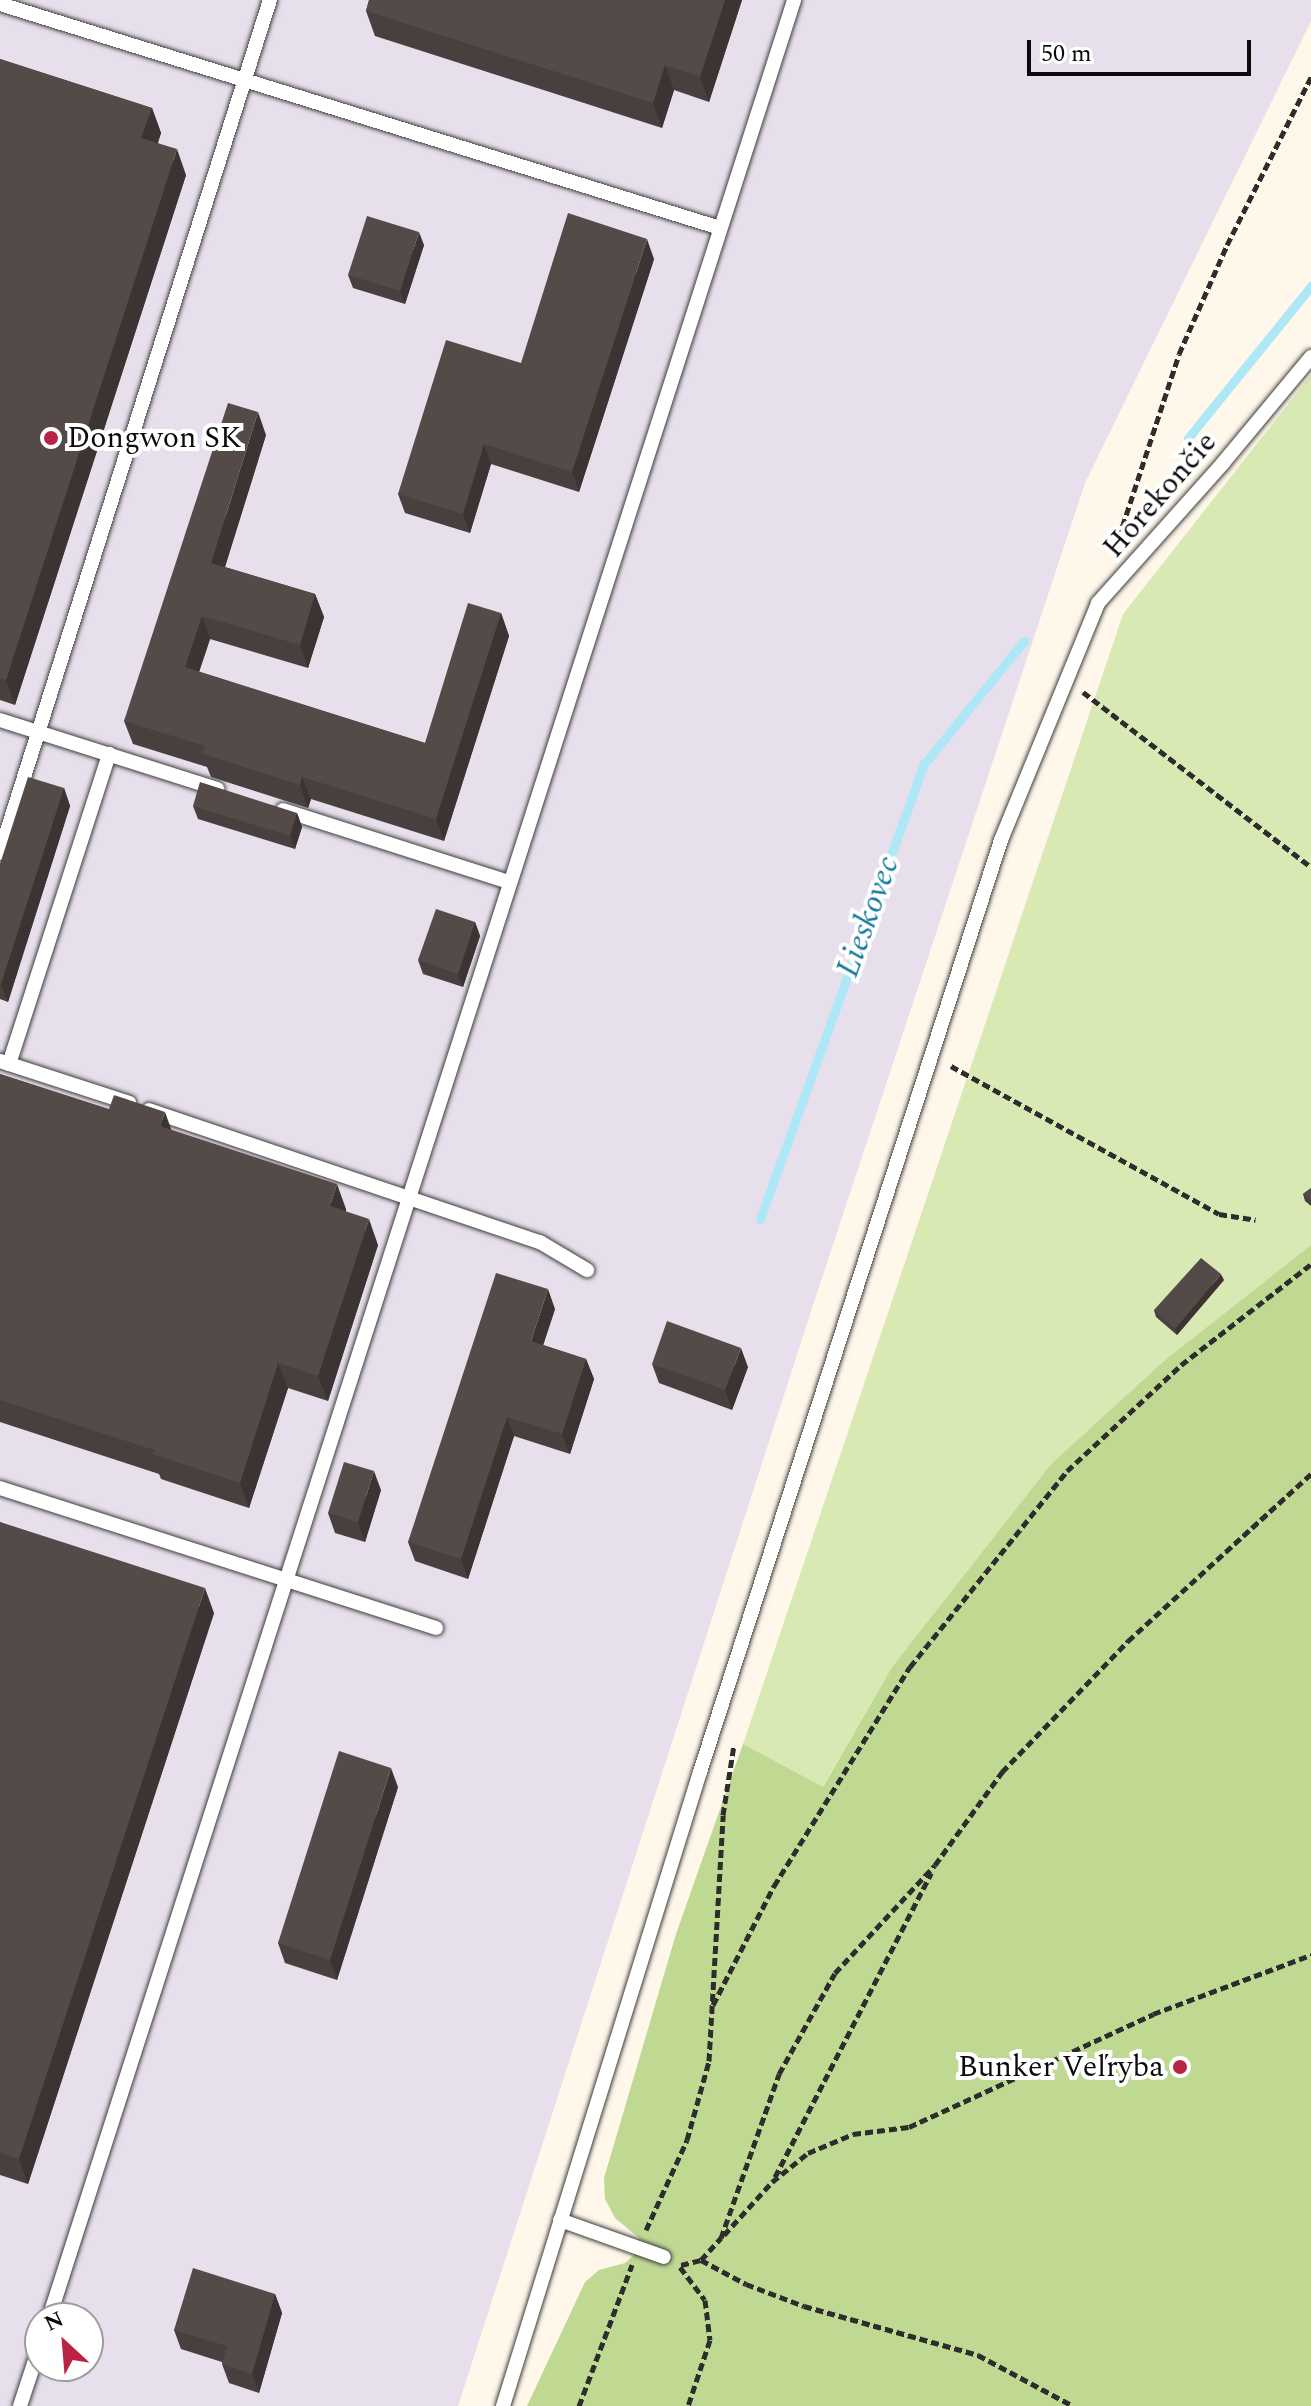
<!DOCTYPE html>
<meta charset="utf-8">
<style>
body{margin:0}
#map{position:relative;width:1311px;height:2406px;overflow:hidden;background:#fff7e9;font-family:Spectral,serif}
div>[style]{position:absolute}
.industrial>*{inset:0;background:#e7dfeb}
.green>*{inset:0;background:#d8e9b4}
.forest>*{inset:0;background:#bfd993}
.stream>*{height:9px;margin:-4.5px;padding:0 4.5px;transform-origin:4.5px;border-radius:4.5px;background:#aee8f6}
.path>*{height:5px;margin-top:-2.5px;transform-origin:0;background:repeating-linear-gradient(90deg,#2d2d2d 0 8px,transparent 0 12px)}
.roads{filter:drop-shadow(0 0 2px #3e3e3e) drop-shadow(0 0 2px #3e3e3e)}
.lane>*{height:14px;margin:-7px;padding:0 7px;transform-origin:7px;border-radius:7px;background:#fff}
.wall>*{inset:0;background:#48403e}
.shaded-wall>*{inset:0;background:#3b3432}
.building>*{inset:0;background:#544a48}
.dots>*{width:22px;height:22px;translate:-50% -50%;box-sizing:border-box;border:4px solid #fff;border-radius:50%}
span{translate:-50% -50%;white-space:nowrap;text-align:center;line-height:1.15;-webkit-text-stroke:8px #fff;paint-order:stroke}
.poi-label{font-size:30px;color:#0b0b0b}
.left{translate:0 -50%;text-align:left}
.right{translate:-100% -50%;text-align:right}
.street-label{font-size:30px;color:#0b0b0b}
.water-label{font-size:32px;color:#15799d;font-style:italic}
.north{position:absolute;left:24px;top:2302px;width:80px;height:80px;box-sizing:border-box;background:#fff;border:2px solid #9d9d9d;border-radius:50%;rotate:334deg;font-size:22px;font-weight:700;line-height:32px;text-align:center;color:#0b0b0b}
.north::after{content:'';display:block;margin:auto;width:28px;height:36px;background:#bb2344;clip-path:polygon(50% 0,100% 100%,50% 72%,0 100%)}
.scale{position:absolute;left:1027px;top:40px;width:224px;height:36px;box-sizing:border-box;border:4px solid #0b0b0b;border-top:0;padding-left:10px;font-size:24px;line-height:28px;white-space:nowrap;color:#0b0b0b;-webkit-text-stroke:6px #fff;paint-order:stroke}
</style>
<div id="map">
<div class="industrial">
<i style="clip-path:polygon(evenodd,0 0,1311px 0,1311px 21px,1085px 483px,814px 1302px,458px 2406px,0 2406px,0 0,40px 2318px,88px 2318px,88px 2366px,40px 2366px,40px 2318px)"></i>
</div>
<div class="green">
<i style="clip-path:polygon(1311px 375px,1311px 1245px,1165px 1360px,1051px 1464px,892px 1667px,822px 1788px,743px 1744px,1123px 614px)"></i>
</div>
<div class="forest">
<i style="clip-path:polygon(1311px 1245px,1311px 2406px,527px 2406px,585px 2282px,599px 2270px,625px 2263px,633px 2256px,639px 2238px,615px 2218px,605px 2199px,604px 2178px,676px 1934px,743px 1744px,823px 1787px,892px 1667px,1051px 1464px,1165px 1360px)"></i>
</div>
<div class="stream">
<i style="left:1188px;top:438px;width:196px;rotate:-51deg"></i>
<i style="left:760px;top:1219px;width:484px;rotate:-70.2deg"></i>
<i style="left:924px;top:764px;width:159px;rotate:-50.9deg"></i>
</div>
<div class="path">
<i style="left:1115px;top:549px;width:205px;rotate:-71.8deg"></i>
<i style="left:1179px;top:354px;width:119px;rotate:-66.2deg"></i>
<i style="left:1227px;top:245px;width:188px;rotate:-63.4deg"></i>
<i style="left:1083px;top:692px;width:287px;rotate:37.5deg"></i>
<i style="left:951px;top:1066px;width:306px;rotate:28.9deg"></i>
<i style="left:1219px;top:1214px;width:37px;rotate:9deg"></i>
<i style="left:713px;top:2005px;width:134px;rotate:-62.9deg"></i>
<i style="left:774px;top:1886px;width:258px;rotate:-58.2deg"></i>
<i style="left:910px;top:1667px;width:251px;rotate:-51.3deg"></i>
<i style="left:1067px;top:1471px;width:156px;rotate:-42.9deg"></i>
<i style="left:1181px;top:1365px;width:165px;rotate:-37.8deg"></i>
<i style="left:775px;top:2177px;width:342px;rotate:-62.8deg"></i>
<i style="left:646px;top:2230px;width:99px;rotate:-65.5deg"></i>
<i style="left:687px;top:2140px;width:82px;rotate:-74.4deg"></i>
<i style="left:709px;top:2061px;width:246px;rotate:-86.7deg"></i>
<i style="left:723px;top:1815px;width:71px;rotate:-81.1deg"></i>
<i style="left:724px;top:2235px;width:72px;rotate:-47.8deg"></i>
<i style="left:772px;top:2182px;width:46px;rotate:-38.9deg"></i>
<i style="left:808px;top:2153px;width:49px;rotate:-22.9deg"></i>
<i style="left:853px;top:2134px;width:56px;rotate:-7.1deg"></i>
<i style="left:909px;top:2127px;width:269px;rotate:-24.8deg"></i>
<i style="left:1153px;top:2014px;width:169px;rotate:-20.5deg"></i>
<i style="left:701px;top:2260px;width:51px;rotate:28.1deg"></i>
<i style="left:746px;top:2284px;width:62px;rotate:20.8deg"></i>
<i style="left:804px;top:2306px;width:181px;rotate:15.7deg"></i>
<i style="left:978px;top:2355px;width:108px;rotate:28.2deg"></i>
<i style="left:681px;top:2265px;width:21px;rotate:-14deg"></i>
<i style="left:701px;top:2260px;width:30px;rotate:-48deg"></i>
<i style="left:721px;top:2238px;width:174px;rotate:-70.5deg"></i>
<i style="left:779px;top:2074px;width:115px;rotate:-61deg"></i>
<i style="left:835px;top:1973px;width:147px;rotate:-47.2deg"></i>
<i style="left:935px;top:1865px;width:115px;rotate:-54.2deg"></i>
<i style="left:1002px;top:1772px;width:182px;rotate:-46.1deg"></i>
<i style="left:1128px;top:1641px;width:248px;rotate:-42.4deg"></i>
<i style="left:680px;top:2267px;width:41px;rotate:52.9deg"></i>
<i style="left:705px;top:2300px;width:40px;rotate:82.9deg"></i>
<i style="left:710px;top:2340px;width:70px;rotate:108.4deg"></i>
<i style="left:579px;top:2406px;width:151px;rotate:-69.4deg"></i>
</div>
<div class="roads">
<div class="lane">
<i style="left:0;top:4px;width:754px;rotate:17.28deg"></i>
<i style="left:0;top:720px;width:228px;rotate:17.6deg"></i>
<i style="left:283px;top:810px;width:237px;rotate:17.7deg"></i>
<i style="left:0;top:853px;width:895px;rotate:-72.44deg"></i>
<i style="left:0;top:1061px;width:136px;rotate:18deg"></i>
<i style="left:9px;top:1064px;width:326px;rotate:-72.1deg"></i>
<i style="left:149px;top:1110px;width:413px;rotate:18.7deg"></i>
<i style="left:540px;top:1242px;width:55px;rotate:30.8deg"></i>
<i style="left:0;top:1488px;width:458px;rotate:17.8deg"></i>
<i style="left:560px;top:2220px;width:110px;rotate:19.6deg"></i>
<i style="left:49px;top:2318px;width:2435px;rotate:-72.18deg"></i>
<i style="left:20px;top:2406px;width:64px;rotate:-71.8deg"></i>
<i style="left:503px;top:2406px;width:664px;rotate:-72.74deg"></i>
<i style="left:700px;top:1772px;width:979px;rotate:-72.1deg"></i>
<i style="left:1001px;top:840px;width:256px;rotate:-67.7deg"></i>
<i style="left:1098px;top:603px;width:188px;rotate:-48.2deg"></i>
<i style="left:1223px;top:463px;width:138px;rotate:-50.3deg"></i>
</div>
</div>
<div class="wall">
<i style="clip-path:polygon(369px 0,742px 0,709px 102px,674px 90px,662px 128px,375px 36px,366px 11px)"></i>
<i style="clip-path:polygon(0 59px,152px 108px,161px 133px,158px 143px,186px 175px,15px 705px,0 700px)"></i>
<i style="clip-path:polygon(424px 245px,405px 304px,353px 288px,348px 275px)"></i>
<i style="clip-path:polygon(654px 259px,579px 492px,491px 464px,470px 533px,405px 513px,398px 494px,521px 363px)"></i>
<i style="clip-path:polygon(266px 435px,225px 567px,315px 594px,324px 617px,308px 668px,210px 639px,199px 672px,425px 743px,501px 613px,509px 636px,444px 841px,311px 799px,308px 808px,211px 777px,207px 767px,133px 744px,124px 721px)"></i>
<i style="clip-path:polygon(64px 788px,70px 806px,8px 1002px,0 999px,0 864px)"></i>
<i style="clip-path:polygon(193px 806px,297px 813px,302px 827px,295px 849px,198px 819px)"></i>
<i style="clip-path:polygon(475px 922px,480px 936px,463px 987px,423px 974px,418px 960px)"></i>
<i style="clip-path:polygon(0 1074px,171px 1130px,346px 1209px,346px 1212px,378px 1245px,328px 1401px,288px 1388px,249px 1508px,161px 1479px,159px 1474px,0 1422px)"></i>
<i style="clip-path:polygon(1311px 1188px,1311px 1206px,1305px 1201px,1303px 1194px)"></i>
<i style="clip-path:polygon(1224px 1280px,1177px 1335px,1156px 1317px,1154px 1310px)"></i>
<i style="clip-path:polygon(555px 1309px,543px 1345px,586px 1359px,594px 1379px,570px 1454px,514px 1436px,468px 1579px,415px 1561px,408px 1542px)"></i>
<i style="clip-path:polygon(652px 1364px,748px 1367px,732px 1410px,659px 1383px)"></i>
<i style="clip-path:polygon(381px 1490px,365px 1542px,335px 1533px,328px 1513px)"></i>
<i style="clip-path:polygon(0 1522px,214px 1613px,28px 2184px,0 2175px)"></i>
<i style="clip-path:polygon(398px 1787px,337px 1980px,285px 1963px,278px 1943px)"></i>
<i style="clip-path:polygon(275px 2294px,282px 2313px,259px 2393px,229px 2383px,222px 2364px,222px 2362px,181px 2349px,174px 2330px)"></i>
</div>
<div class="shaded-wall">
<i style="clip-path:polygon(725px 0,742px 0,709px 102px,700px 77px)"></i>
<i style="clip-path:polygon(665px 65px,674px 90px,662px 128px,653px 103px)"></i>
<i style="clip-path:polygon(152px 108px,161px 133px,150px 163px,141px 138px)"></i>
<i style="clip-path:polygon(177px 149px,186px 175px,15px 705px,6px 680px)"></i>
<i style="clip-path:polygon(419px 232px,424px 245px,405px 304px,400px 291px)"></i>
<i style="clip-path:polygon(647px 239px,654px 259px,579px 492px,572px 472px)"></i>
<i style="clip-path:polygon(258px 412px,266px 435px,219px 586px,211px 563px)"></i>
<i style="clip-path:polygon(484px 444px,491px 464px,470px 533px,463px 514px)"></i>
<i style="clip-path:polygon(315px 594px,324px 617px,308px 668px,300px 645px)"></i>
<i style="clip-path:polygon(501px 613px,509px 636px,444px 841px,436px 819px)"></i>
<i style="clip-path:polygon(202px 616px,210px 639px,193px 690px,185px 667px)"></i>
<i style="clip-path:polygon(302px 777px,311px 799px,308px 808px,300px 785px)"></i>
<i style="clip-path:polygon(64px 788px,70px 806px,8px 1002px,1px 984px)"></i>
<i style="clip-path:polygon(297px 813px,302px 827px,295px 849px,290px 836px)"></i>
<i style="clip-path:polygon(475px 922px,480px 936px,463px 987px,458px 974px)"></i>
<i style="clip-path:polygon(165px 1112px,174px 1137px,160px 1126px)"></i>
<i style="clip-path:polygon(337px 1184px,346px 1209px,339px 1232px,330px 1206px)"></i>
<i style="clip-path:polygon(369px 1219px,378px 1245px,328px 1401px,318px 1376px)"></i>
<i style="clip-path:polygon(1221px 1274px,1224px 1280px,1177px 1335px,1175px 1329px)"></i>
<i style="clip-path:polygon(548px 1289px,555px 1309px,538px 1361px,531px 1341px)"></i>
<i style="clip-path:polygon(741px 1348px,748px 1367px,732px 1410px,725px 1390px)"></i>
<i style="clip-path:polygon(586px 1359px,594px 1379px,570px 1454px,562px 1434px)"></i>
<i style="clip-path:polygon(278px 1363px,288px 1388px,249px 1508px,240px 1483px)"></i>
<i style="clip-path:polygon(507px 1417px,514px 1436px,468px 1579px,461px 1559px)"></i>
<i style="clip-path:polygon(374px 1471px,381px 1490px,365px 1542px,358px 1522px)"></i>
<i style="clip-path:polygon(205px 1588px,214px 1613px,28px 2184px,19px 2159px)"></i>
<i style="clip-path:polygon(391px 1768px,398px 1787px,337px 1980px,330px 1960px)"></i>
<i style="clip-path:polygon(275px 2294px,282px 2313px,259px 2393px,252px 2374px)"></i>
</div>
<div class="building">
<i style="clip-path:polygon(369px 0,725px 0,700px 77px,665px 65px,653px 103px,366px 11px)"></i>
<i style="clip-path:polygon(0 59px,152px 108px,141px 138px,177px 149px,6px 680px,0 678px)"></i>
<i style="clip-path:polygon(568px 213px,647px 239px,572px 472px,484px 444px,463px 514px,398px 494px,446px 340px,521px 363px)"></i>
<i style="clip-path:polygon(367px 216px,419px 232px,400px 291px,348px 275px)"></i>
<i style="clip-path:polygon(228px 403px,258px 412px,211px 563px,315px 594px,300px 645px,202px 616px,185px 667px,425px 743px,468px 603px,501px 613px,436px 819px,302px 777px,300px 785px,203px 754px,205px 746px,124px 721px)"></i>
<i style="clip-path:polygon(28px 777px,64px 788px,1px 984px,0 983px,0 864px)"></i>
<i style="clip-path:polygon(200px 782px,297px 813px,290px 836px,193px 806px)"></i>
<i style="clip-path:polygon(436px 909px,475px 922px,458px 974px,418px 960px)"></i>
<i style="clip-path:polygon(0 1074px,109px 1109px,114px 1095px,165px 1112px,160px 1126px,337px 1184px,330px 1206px,369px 1219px,318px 1376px,278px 1363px,240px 1483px,152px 1454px,154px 1450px,0 1400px)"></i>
<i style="clip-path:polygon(1311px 1188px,1311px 1201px,1303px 1194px)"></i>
<i style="clip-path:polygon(1201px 1258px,1221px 1274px,1175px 1329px,1154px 1310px)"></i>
<i style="clip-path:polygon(496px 1273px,548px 1289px,531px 1341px,586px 1359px,562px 1434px,507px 1417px,461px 1559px,408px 1542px)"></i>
<i style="clip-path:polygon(667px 1321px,741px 1348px,725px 1390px,652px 1364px)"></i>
<i style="clip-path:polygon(344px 1462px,374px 1471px,358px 1522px,328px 1513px)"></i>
<i style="clip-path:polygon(0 1522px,205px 1588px,19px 2159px,0 2153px)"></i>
<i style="clip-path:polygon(339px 1751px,391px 1768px,330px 1960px,278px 1943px)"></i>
<i style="clip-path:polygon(193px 2268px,275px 2294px,252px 2374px,222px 2364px,227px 2346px,174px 2330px)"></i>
</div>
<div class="dots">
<i style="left:51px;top:438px;background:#bb2344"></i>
<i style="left:1180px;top:2067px;background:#bb2344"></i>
</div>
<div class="poi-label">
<span class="left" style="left:67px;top:438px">Dongwon SK</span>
<span class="right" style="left:1164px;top:2067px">Bunker Veľryba</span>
</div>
<div class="street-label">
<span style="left:1160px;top:495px;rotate:-49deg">Horekončie</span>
</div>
<div class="water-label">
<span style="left:869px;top:917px;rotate:-70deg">Lieskovec</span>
</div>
<div class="north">N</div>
<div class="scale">50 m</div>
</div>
